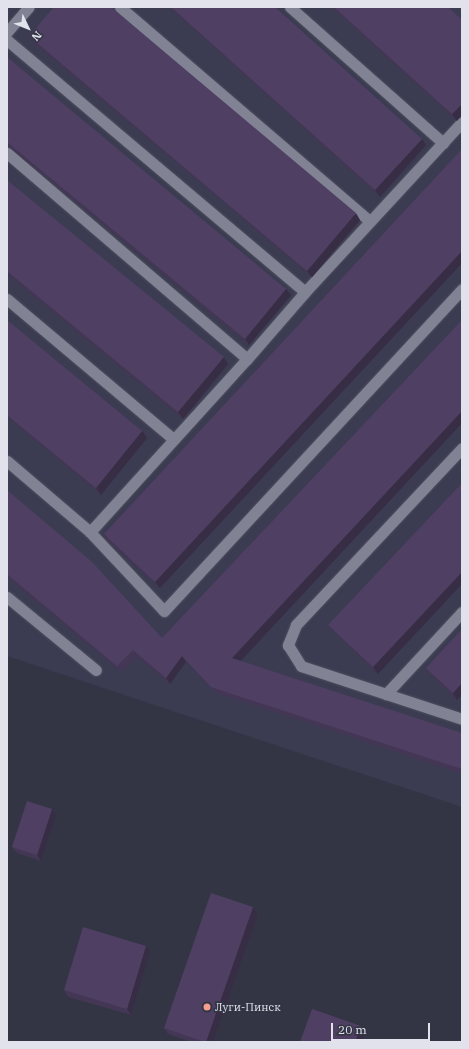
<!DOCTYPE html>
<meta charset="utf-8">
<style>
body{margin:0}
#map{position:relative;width:469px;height:1049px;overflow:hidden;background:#333444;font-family:"IBM Plex Serif",serif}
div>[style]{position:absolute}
.built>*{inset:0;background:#3b3c52}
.roads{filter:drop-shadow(0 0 1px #4e4f5c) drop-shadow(0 0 1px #4e4f5c)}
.service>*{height:11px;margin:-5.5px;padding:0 5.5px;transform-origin:5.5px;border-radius:5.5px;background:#818395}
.wall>*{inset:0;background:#443755}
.shaded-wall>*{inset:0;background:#372d45}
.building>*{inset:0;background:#4f4063}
.dots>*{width:11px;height:11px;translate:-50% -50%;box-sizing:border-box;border:2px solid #333444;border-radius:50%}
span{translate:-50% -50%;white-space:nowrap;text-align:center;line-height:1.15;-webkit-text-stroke:3.5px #333444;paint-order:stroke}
.poi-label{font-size:11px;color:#e1e2ec}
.left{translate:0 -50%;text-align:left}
.frame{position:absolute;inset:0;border:8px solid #e1e2ec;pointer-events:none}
.north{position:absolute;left:8px;top:8px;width:40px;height:40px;-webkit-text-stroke:3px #333444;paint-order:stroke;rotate:133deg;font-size:11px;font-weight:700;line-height:16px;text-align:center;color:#e1e2ec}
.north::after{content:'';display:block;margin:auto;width:14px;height:18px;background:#e1e2ec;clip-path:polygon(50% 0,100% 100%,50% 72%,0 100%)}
.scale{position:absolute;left:331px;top:1023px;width:99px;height:18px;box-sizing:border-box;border:2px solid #e1e2ec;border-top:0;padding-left:5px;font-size:12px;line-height:14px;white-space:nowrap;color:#e1e2ec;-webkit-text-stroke:3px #333444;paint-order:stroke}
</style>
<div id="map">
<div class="built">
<i style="clip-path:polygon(7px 7px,462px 7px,462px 807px,7px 656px)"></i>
</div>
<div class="roads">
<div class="service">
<i style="left:120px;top:7px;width:329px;rotate:40.6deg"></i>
<i style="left:290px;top:7px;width:205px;rotate:41.6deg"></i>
<i style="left:7px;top:32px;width:33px;rotate:-49deg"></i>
<i style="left:7px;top:40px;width:390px;rotate:40.2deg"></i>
<i style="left:7px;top:153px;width:316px;rotate:40.6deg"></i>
<i style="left:7px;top:299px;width:217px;rotate:40.1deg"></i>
<i style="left:462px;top:448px;width:243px;rotate:133.2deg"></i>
<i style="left:296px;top:625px;width:22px;rotate:112deg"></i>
<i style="left:288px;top:645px;width:25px;rotate:58deg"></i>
<i style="left:301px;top:666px;width:169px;rotate:18.2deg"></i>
<i style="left:7px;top:461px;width:109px;rotate:40.5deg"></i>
<i style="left:90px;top:532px;width:234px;rotate:-47.8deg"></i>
<i style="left:247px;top:359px;width:89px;rotate:-49.1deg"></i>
<i style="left:305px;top:292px;width:231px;rotate:-47.3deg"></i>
<i style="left:90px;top:532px;width:108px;rotate:46.9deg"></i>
<i style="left:164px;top:611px;width:439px;rotate:-47.2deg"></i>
<i style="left:7px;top:597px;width:115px;rotate:39.4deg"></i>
<i style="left:386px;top:694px;width:112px;rotate:-47.2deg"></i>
</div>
</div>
<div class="wall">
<i style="clip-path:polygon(169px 7px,275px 7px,426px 145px,380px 197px)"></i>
<i style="clip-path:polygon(331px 7px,448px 7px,457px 121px)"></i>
<i style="clip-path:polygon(29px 36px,360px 220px,312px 277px,34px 43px)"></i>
<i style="clip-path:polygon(7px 57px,291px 295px,249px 345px,7px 145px)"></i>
<i style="clip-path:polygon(462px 149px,462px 263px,160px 588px,108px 541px,104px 534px)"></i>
<i style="clip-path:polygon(7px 180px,228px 364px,183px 419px,7px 274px)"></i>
<i style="clip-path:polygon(7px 320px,142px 431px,147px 438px,101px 495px,7px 417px)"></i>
<i style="clip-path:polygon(462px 320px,462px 423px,240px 661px,462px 733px,462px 774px,216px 693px,186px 662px,170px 684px,138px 657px,121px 672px,7px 577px,7px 490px,162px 638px)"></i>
<i style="clip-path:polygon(462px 483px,378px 674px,333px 631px,328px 625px)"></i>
<i style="clip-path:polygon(462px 629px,457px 700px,430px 674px,426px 668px)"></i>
<i style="clip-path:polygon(52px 809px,56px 815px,41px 861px,17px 853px,12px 847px)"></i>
<i style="clip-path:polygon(253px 907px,258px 914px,213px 1042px,191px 1042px,168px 1034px,164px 1028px)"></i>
<i style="clip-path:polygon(150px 952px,131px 1015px,68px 997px,64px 990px)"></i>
</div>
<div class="shaded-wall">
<i style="clip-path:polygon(462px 104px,462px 115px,457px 121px,452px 114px)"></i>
<i style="clip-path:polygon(422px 139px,426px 145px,380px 197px,375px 190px)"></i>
<i style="clip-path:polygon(356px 213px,360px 220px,312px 277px,307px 271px)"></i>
<i style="clip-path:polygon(462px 251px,462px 263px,160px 588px,155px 582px)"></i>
<i style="clip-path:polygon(286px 289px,291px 295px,249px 345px,245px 339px)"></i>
<i style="clip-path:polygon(224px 357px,228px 364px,183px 419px,178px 412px)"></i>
<i style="clip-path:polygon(462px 411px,462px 423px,237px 665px,232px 658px)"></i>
<i style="clip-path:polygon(142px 431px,147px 438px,101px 495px,96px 488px)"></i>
<i style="clip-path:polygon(462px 572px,462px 584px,378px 674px,373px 667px)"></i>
<i style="clip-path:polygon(182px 656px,186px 662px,170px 684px,166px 678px)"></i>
<i style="clip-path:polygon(462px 683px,462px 695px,457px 700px,453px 693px)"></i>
<i style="clip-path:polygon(52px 809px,56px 815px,41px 861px,37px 855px)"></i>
<i style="clip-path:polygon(253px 907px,258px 914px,213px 1042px,206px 1042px)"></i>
<i style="clip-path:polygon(146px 946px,150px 952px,131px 1015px,127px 1009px)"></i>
<i style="clip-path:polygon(361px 1026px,365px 1033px,362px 1042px,355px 1042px)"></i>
</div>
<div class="building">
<i style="clip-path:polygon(54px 7px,111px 7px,356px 213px,307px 271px,29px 36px)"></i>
<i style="clip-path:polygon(171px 7px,275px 7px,422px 139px,375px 190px)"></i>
<i style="clip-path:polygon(334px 7px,448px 7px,462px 20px,462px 104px,452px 114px)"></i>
<i style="clip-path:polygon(7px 57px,286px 289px,245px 339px,7px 142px)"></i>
<i style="clip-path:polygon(462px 149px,462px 251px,155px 582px,104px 534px)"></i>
<i style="clip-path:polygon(7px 180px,224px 357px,178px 412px,7px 271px)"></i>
<i style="clip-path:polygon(7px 320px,142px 431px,96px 488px,7px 415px)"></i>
<i style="clip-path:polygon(462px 320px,462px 411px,232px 658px,462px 733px,462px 769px,211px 687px,182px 656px,166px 678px,133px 650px,117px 666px,7px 574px,7px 490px,92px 562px,162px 638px)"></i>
<i style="clip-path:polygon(462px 483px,462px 572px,373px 667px,328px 625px)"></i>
<i style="clip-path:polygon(462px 629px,462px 683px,453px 693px,426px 668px)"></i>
<i style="clip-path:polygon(27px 801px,52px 809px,37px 855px,12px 847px)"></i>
<i style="clip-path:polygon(211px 893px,253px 907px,206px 1042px,205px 1042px,164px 1028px)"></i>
<i style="clip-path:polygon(83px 927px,146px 946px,127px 1009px,64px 990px)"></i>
<i style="clip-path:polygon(312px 1009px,361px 1026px,355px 1042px,300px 1042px)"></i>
</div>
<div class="dots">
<i style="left:207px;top:1007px;background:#f59d8f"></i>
</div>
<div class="poi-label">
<span class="left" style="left:215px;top:1007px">Луги-Пинск</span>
</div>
<div class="frame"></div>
<div class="north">N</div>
<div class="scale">20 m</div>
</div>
